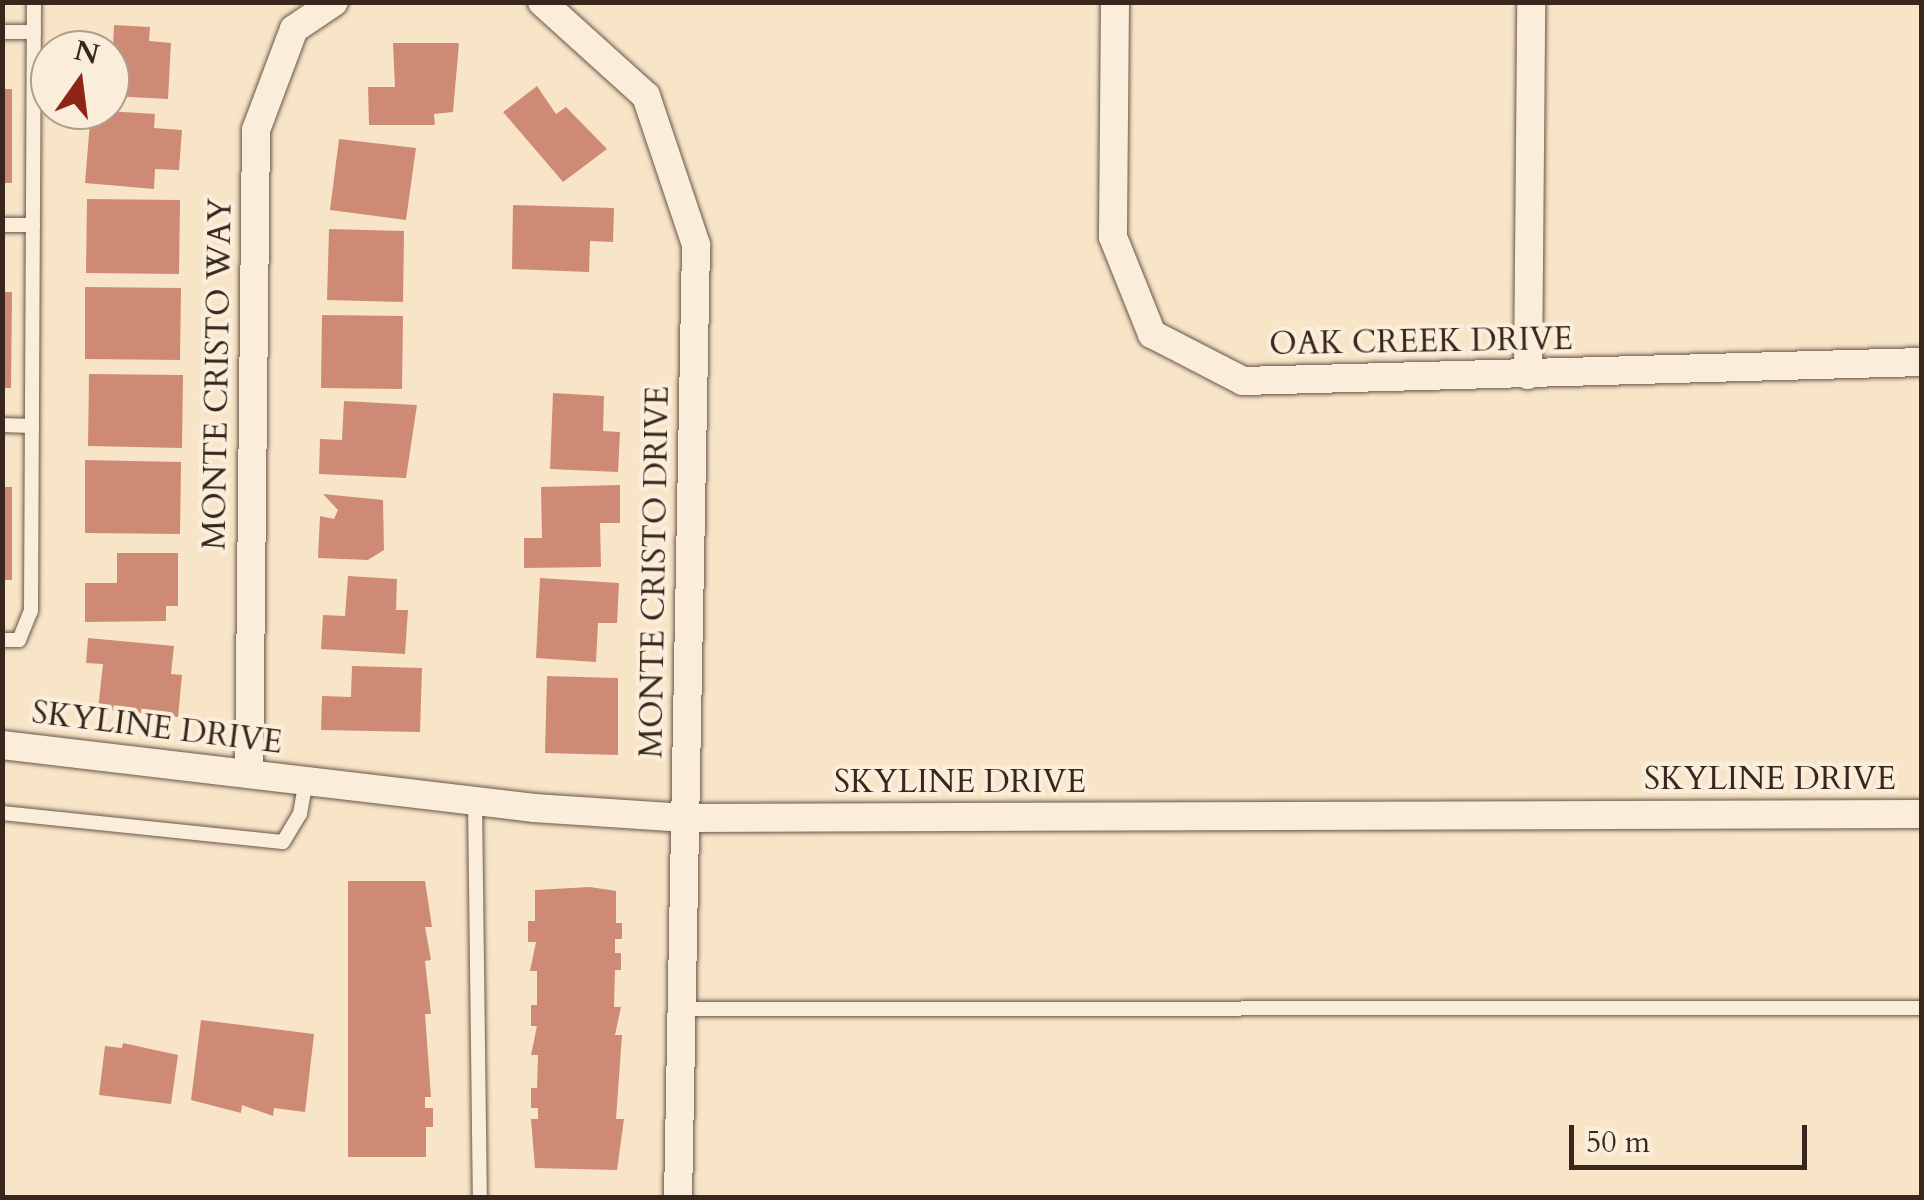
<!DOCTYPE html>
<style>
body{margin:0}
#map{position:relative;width:1924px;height:1200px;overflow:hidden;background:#f8e5c8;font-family:Cardo,serif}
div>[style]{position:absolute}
.building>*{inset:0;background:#cf8a75}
.roads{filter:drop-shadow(0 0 2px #695648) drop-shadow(0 0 2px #695648)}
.lane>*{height:14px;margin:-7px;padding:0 7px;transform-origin:7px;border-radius:7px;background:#faeedb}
.street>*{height:28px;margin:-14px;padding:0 14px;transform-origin:14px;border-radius:14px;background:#faeedb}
span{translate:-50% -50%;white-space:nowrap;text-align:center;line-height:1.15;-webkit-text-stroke:8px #faeedb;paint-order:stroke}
.street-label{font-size:32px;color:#39271d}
.frame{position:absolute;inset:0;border:5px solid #39271d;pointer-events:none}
.north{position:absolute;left:30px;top:30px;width:100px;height:100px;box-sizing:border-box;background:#faeedb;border:2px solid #ad9e8f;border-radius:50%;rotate:14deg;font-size:28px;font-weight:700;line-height:40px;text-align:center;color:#39271d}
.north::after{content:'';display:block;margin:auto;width:35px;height:45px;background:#8f2418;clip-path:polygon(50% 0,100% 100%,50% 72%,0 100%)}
.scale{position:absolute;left:1569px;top:1125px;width:238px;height:45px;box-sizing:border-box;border:5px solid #39271d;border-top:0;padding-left:12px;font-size:30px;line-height:35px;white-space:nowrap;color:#39271d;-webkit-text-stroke:8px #faeedb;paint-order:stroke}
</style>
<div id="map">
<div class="building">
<i style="clip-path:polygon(114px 25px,150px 27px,149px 41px,171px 43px,168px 99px,110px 96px,110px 50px,91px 50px,113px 46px)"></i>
<i style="clip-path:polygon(393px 43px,459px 43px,453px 112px,434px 114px,435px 125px,369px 125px,368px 87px,395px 87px)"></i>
<i style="clip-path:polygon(537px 86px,556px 114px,566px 107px,607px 149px,563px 182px,503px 112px)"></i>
<i style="clip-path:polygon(2px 89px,12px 89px,12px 183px,2px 183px)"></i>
<i style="clip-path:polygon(91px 110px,155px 114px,154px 128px,182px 130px,179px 170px,155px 169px,154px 189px,85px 183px)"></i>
<i style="clip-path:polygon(339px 139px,416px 148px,406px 220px,330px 210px)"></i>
<i style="clip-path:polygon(87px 199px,180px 200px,179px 274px,86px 273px)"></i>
<i style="clip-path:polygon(513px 205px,614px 208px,613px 242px,590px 241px,589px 272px,512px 269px)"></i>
<i style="clip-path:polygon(329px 229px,404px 231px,403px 302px,327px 300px)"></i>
<i style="clip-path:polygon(85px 287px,181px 288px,180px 360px,85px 359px)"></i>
<i style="clip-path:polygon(2px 292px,12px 292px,11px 388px,2px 388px)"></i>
<i style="clip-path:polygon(322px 315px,403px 316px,402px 389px,321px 388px)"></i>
<i style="clip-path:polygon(89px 374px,183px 375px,182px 448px,88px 446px)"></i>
<i style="clip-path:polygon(553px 393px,604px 396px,603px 431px,620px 432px,618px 472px,550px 469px)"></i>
<i style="clip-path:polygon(344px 401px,417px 405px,406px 478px,319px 474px,320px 439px,342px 440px)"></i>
<i style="clip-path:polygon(85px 460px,181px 462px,180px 534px,85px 533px)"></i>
<i style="clip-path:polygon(620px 485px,620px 523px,600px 523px,601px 567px,524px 568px,524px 538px,542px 538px,541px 487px)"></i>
<i style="clip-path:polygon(2px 487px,12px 487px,12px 580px,2px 580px)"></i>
<i style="clip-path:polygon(323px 494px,383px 500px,384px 550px,368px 560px,318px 558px,320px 516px,334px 519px,338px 510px)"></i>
<i style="clip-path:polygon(117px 553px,178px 553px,178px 606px,166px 606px,166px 621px,85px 622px,85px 583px,117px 583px)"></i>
<i style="clip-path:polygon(348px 576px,397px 579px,396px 610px,408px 610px,405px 654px,321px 649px,323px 615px,345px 616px)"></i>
<i style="clip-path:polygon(540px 578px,619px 583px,617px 623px,598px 623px,596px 662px,536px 658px)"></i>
<i style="clip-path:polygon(88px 638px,174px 646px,171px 674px,182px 675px,178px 717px,98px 709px,103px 664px,86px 663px)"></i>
<i style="clip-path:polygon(352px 666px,422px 668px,420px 732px,321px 730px,322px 696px,351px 697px)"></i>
<i style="clip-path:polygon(547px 676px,618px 678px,618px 755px,545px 753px)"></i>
<i style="clip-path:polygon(348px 881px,425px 881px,432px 927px,425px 927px,431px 960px,425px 961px,431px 1014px,425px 1014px,431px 1097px,425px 1097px,425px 1108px,433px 1108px,433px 1127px,426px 1127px,426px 1157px,348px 1157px)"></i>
<i style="clip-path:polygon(590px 887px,616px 891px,616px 923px,622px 923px,622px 939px,615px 939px,615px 953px,621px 953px,621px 970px,615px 970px,614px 1007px,621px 1007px,615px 1035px,622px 1035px,616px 1119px,624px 1119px,617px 1170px,535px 1168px,531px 1119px,538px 1119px,538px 1108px,531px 1108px,531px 1088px,537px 1088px,538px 1055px,531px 1055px,537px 1026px,531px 1026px,531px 1005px,537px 1005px,537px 971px,530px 971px,536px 942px,528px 942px,528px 921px,535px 921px,535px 890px)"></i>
<i style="clip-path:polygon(201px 1020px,314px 1034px,305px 1112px,274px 1108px,273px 1116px,242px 1105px,241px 1113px,191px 1100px)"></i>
<i style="clip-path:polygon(123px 1043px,178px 1055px,171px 1104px,99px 1095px,105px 1046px,122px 1048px)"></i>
</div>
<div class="roads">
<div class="lane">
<i style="left:2px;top:32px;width:32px"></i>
<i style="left:2px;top:225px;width:31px"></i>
<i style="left:2px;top:425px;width:30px;rotate:2deg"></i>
<i style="left:2px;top:640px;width:17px"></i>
<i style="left:19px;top:640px;width:31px;rotate:-68deg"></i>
<i style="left:31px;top:611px;width:609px;rotate:-89.72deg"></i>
<i style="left:475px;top:801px;width:397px;rotate:89.3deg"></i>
<i style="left:2px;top:813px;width:282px;rotate:5.9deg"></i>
<i style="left:283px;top:842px;width:33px;rotate:-59deg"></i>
<i style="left:300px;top:814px;width:34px;rotate:-80deg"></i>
<i style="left:682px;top:1009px;width:1240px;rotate:-0.05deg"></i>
</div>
<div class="street">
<i style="left:542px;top:2px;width:140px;rotate:42.1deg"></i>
<i style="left:646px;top:96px;width:157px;rotate:71.4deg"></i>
<i style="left:696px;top:245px;width:953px;rotate:91.08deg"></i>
<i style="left:1115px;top:2px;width:235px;rotate:90.5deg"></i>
<i style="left:1113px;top:237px;width:105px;rotate:68.1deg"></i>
<i style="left:1152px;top:334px;width:102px;rotate:27.3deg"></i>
<i style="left:1243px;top:381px;width:679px;rotate:-1.6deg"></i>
<i style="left:1528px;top:375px;width:373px;rotate:-89.5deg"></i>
<i style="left:2px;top:745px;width:536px;rotate:6.75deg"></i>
<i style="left:534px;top:808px;width:152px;rotate:3.8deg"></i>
<i style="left:686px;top:818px;width:1236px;rotate:-0.19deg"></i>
<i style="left:249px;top:774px;width:644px;rotate:-89.38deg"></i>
<i style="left:256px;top:130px;width:108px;rotate:-69.4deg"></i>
<i style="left:294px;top:29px;width:48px;rotate:-34deg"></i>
</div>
</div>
<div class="street-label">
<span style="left:1421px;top:342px;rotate:-1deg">OAK CREEK DRIVE</span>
<span style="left:218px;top:374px;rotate:-89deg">MONTE CRISTO WAY</span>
<span style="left:655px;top:572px;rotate:-89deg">MONTE CRISTO DRIVE</span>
<span style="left:157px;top:728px;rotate:7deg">SKYLINE DRIVE</span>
<span style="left:1770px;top:779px">SKYLINE DRIVE</span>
<span style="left:960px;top:782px">SKYLINE DRIVE</span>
</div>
<div class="frame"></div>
<div class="north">N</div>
<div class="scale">50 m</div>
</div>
